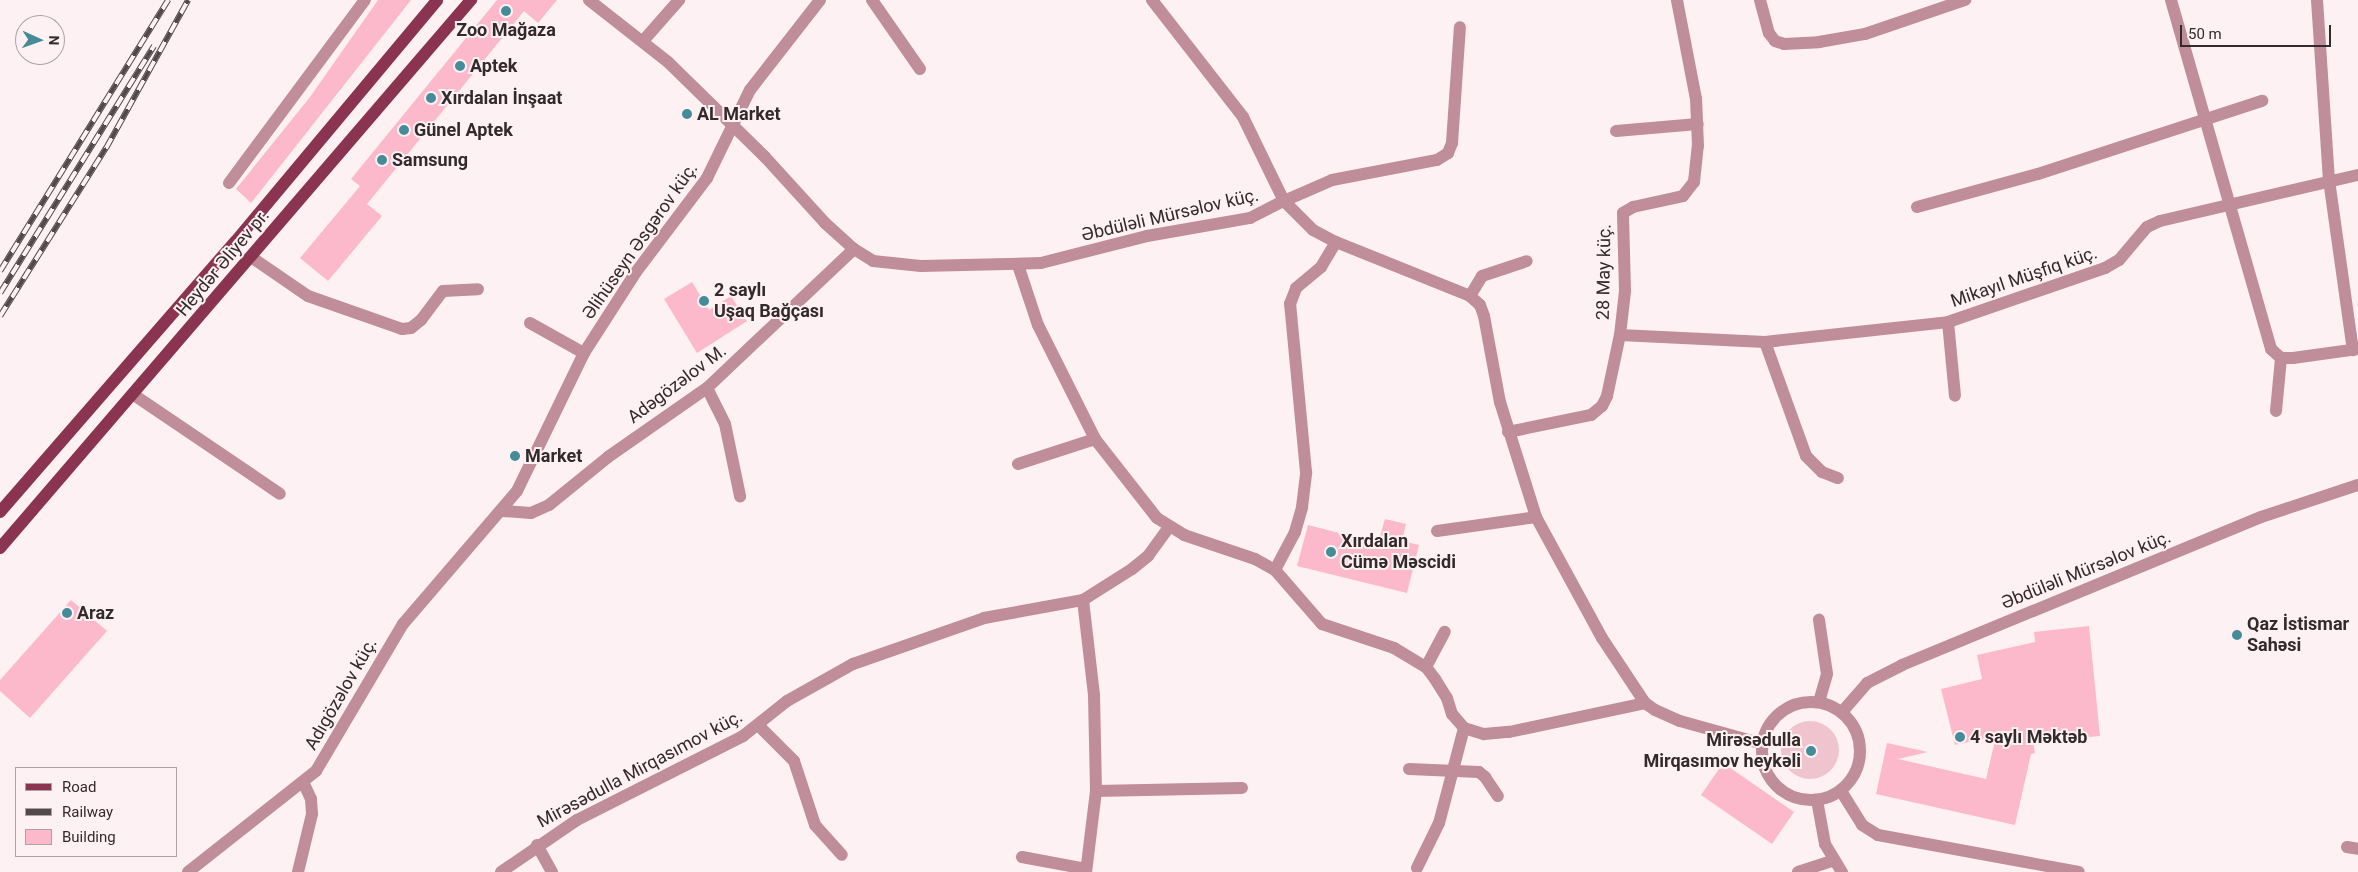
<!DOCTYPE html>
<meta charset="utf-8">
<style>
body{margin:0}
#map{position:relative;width:2358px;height:872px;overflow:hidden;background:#fef1f4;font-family:Roboto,sans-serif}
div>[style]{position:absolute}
.green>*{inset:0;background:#f0c4cf}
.round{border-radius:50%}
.building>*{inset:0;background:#fcb9cb}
.minor>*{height:12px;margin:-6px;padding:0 6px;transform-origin:6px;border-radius:6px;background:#c08d9b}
.minor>.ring{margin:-6px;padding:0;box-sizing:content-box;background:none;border:12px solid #c08d9b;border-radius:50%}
.major>*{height:12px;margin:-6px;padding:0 6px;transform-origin:6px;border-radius:6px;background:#8a3452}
.rail>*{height:5.5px;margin-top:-2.75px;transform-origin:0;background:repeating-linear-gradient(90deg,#fef1f4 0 11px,#53484a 0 22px);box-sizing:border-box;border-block:1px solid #53484a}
.dots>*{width:14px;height:14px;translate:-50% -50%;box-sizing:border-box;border:2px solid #fef1f4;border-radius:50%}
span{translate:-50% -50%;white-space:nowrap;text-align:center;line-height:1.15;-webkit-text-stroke:4px #fef1f4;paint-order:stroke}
.poi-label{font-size:18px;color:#34292b;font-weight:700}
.left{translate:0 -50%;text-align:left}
.right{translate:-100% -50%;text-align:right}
.street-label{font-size:18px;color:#34292b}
.legend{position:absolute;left:15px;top:767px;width:162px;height:90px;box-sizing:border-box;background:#fef1f4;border:1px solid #ada1a4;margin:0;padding:6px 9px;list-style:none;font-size:15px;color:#34292b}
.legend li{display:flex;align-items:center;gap:10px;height:25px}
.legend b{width:25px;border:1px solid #ada1a4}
.north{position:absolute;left:15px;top:15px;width:50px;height:50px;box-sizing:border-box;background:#fef1f4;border:1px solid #ada1a4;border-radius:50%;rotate:92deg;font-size:14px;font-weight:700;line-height:20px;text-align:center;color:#34292b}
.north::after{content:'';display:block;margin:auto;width:18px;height:22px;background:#468b98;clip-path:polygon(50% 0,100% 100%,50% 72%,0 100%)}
.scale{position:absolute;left:2180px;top:25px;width:151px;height:22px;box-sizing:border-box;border:2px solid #34292b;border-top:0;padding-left:6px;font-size:15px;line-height:18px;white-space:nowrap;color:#34292b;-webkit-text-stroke:4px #fef1f4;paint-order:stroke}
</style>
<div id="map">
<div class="green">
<i class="round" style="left:1781px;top:721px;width:58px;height:58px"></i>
</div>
<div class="building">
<i style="clip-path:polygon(378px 0,411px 0,251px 203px,236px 189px,310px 97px)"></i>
<i style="clip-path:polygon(497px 0,557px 0,538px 23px,524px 11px,367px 204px,382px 216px,328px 281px,300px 258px,360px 186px,351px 179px)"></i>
<i style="clip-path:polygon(692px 282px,709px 310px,731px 296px,747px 321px,697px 353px,664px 299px)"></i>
<i style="clip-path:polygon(1385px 519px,1406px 524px,1402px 541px,1419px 545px,1407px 593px,1297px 566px,1308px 525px,1378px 543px)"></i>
<i style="clip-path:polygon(71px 600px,107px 631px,30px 718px,0 691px,0 680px)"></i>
<i style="clip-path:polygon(2089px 626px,2100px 736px,2033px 742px,2035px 753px,2031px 754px,2015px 825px,1876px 794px,1887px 743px,1928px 752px,1898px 759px,1986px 779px,1996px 736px,1955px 745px,1941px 689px,1982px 679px,1977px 655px,2035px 642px,2034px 632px)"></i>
<i style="clip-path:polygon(1723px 763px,1794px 812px,1772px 844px,1701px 795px)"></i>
</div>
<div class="minor">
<i style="left:589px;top:0;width:100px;rotate:38.1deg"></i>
<i style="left:668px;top:62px;width:136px;rotate:44.4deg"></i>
<i style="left:765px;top:157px;width:89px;rotate:47.7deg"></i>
<i style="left:825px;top:223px;width:39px;rotate:42deg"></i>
<i style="left:854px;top:249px;width:22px;rotate:32deg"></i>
<i style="left:873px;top:261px;width:48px;rotate:5.9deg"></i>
<i style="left:921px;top:266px;width:120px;rotate:-1.4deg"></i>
<i style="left:1041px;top:263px;width:109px;rotate:-14.3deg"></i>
<i style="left:1147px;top:236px;width:105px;rotate:-9.9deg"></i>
<i style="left:1250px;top:218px;width:38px;rotate:-27deg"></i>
<i style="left:1284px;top:201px;width:41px;rotate:45deg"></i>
<i style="left:1313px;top:230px;width:26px;rotate:28deg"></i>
<i style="left:1336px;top:242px;width:144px;rotate:21.9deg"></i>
<i style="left:1470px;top:296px;width:13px;rotate:42deg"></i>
<i style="left:1480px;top:305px;width:12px;rotate:70deg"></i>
<i style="left:1484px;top:316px;width:87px;rotate:79.5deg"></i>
<i style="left:1500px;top:402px;width:121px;rotate:72.6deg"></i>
<i style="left:1536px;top:517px;width:138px;rotate:61.4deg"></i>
<i style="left:1602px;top:638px;width:78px;rotate:56.5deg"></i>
<i style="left:1645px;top:703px;width:12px;rotate:35deg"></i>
<i style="left:1655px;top:710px;width:27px;rotate:24deg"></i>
<i style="left:1680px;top:721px;width:86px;rotate:15.5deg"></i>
<i style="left:872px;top:0;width:84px;rotate:55.2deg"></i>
<i style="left:1152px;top:0;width:148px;rotate:52.1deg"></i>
<i style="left:1243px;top:117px;width:93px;rotate:64deg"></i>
<i style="left:1284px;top:201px;width:52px;rotate:-23.6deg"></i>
<i style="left:1332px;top:180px;width:107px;rotate:-10.8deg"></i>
<i style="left:1437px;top:160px;width:13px;rotate:-32deg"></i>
<i style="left:1448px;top:153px;width:11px;rotate:-68deg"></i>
<i style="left:1452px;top:143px;width:116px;rotate:-86.1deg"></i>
<i style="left:1760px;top:0;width:34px;rotate:75deg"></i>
<i style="left:1769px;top:33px;width:10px;rotate:53deg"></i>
<i style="left:1775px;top:41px;width:9px;rotate:18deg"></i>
<i style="left:1784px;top:44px;width:35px;rotate:-3deg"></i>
<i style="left:1819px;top:42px;width:47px;rotate:-9.9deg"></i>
<i style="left:1865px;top:34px;width:106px;rotate:-18.8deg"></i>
<i style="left:2171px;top:0;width:363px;rotate:74deg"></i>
<i style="left:2271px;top:349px;width:13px;rotate:42deg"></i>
<i style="left:2281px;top:358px;width:12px"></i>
<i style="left:2293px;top:358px;width:66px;rotate:-7.9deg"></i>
<i style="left:2317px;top:0;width:180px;rotate:86.2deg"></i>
<i style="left:2329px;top:180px;width:172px;rotate:82deg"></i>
<i style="left:643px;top:41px;width:55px;rotate:-48.7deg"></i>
<i style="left:1616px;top:131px;width:82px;rotate:-4.9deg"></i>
<i style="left:229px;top:183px;width:228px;rotate:-53.4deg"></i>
<i style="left:1917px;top:207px;width:125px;rotate:-15.3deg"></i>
<i style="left:2038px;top:174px;width:236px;rotate:-18.1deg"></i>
<i style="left:251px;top:257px;width:69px;rotate:34.4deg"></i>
<i style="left:308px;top:296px;width:100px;rotate:19.3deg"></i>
<i style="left:402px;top:329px;width:9px;rotate:-6deg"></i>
<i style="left:411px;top:328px;width:13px;rotate:-39deg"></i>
<i style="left:421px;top:320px;width:36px;rotate:-53deg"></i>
<i style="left:443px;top:291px;width:35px;rotate:-3deg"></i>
<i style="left:1018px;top:265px;width:63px;rotate:71.6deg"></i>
<i style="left:1038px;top:325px;width:127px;rotate:63.4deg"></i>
<i style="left:1095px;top:439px;width:100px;rotate:51.9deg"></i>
<i style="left:1157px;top:518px;width:32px;rotate:32deg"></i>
<i style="left:1184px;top:535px;width:75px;rotate:18.7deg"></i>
<i style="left:1255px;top:559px;width:23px;rotate:29deg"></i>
<i style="left:1275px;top:570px;width:72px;rotate:49deg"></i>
<i style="left:1322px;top:624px;width:76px;rotate:18.4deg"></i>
<i style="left:1394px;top:648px;width:37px;rotate:31deg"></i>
<i style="left:1426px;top:667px;width:15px;rotate:53deg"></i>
<i style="left:1435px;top:679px;width:22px;rotate:58deg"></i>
<i style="left:1447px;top:698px;width:17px;rotate:73deg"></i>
<i style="left:1452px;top:714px;width:18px;rotate:49deg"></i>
<i style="left:1464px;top:728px;width:98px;rotate:104.7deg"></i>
<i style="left:1439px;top:823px;width:50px;rotate:116.1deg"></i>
<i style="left:1470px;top:296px;width:23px;rotate:-59deg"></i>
<i style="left:1482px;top:276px;width:47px;rotate:-18.4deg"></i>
<i style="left:1948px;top:322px;width:74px;rotate:84.6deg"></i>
<i style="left:530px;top:323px;width:62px;rotate:29.1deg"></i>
<i style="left:1620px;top:335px;width:145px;rotate:2.8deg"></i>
<i style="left:1765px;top:342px;width:184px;rotate:-6.2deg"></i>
<i style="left:1948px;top:322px;width:166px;rotate:-19deg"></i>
<i style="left:2105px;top:268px;width:16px;rotate:-30deg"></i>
<i style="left:2119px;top:260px;width:43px;rotate:-49.7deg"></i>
<i style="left:2147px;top:227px;width:14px;rotate:-25deg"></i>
<i style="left:2160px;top:221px;width:203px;rotate:-13.1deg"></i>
<i style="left:1765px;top:342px;width:121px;rotate:70.2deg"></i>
<i style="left:1806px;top:456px;width:23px;rotate:45deg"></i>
<i style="left:1822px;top:472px;width:17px;rotate:21deg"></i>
<i style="left:707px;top:388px;width:40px;rotate:63.4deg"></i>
<i style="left:725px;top:424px;width:74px;rotate:78.2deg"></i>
<i style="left:134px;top:395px;width:176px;rotate:34.1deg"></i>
<i style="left:2276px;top:411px;width:53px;rotate:-84.6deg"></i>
<i style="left:1508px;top:432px;width:85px;rotate:-11.6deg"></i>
<i style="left:1591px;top:415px;width:14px;rotate:-39deg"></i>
<i style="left:1602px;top:406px;width:11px;rotate:-63deg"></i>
<i style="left:1607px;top:396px;width:62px;rotate:-78deg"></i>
<i style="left:1620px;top:335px;width:44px;rotate:-83.5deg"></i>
<i style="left:1625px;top:291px;width:78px;rotate:-91.5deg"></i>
<i style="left:1623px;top:213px;width:12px;rotate:-31deg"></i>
<i style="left:1633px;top:207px;width:51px;rotate:-12.4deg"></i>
<i style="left:1683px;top:196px;width:18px;rotate:-52deg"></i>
<i style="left:1694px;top:182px;width:36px;rotate:-84deg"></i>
<i style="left:1698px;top:146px;width:47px;rotate:-92.4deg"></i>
<i style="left:1696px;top:99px;width:101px;rotate:-100.9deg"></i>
<i style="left:1018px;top:464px;width:81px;rotate:-18deg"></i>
<i style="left:503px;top:511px;width:28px;rotate:4deg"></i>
<i style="left:531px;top:513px;width:20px;rotate:-24deg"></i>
<i style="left:549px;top:505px;width:76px;rotate:-39.1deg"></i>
<i style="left:608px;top:457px;width:121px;rotate:-34.9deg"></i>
<i style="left:707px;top:388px;width:202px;rotate:-43.4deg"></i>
<i style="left:1437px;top:531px;width:100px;rotate:-8deg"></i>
<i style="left:1275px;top:570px;width:43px;rotate:-62.2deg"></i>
<i style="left:1295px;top:532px;width:26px;rotate:-74deg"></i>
<i style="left:1302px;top:507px;width:35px;rotate:-83deg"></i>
<i style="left:1306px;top:472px;width:169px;rotate:-95.4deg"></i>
<i style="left:1290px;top:304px;width:17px;rotate:-69deg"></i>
<i style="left:1296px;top:288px;width:33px;rotate:-40deg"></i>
<i style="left:1321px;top:267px;width:29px;rotate:-59deg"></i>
<i style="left:1083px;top:600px;width:96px;rotate:83.4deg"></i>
<i style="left:1094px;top:695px;width:96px;rotate:88.8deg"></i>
<i style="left:1096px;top:791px;width:82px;rotate:97deg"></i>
<i style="left:1426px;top:667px;width:40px;rotate:-62deg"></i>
<i class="ring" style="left:1762px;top:702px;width:86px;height:86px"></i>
<i style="left:1819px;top:702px;width:29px;rotate:-74deg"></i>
<i style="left:1827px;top:674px;width:55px;rotate:-98.4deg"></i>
<i style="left:1842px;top:712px;width:38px;rotate:-49deg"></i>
<i style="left:1867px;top:683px;width:39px;rotate:-27deg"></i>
<i style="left:1902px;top:665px;width:388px;rotate:-22.4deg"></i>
<i style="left:2261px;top:517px;width:102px;rotate:-18.3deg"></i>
<i style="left:758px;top:725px;width:51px;rotate:45deg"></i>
<i style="left:794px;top:761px;width:67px;rotate:71.8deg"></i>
<i style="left:815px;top:825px;width:40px;rotate:48deg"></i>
<i style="left:1464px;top:728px;width:21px;rotate:17deg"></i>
<i style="left:1484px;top:734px;width:25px;rotate:-5deg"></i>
<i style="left:1509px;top:732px;width:139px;rotate:-12deg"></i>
<i style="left:1409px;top:769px;width:70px;rotate:2.5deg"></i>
<i style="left:1479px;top:772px;width:8px;rotate:40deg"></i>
<i style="left:1485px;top:777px;width:23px;rotate:56deg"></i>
<i style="left:1096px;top:791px;width:146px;rotate:-1.2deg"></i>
<i style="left:1841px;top:791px;width:40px;rotate:58deg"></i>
<i style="left:1862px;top:825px;width:19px;rotate:32deg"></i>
<i style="left:1878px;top:835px;width:204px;rotate:10.4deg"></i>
<i style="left:1817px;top:800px;width:45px;rotate:79.7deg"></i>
<i style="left:1825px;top:844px;width:33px;rotate:59deg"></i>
<i style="left:537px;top:845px;width:31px;rotate:61deg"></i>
<i style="left:2347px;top:847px;width:11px;rotate:10deg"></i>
<i style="left:1022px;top:857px;width:65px;rotate:10.6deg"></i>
<i style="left:188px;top:872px;width:163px;rotate:-38.3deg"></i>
<i style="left:316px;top:771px;width:171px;rotate:-59.4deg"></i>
<i style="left:403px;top:624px;width:175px;rotate:-49.4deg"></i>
<i style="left:517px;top:491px;width:153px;rotate:-64.1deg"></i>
<i style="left:584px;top:353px;width:96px;rotate:-57.3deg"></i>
<i style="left:636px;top:272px;width:118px;rotate:-52.9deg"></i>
<i style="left:707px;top:178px;width:98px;rotate:-64deg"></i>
<i style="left:750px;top:90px;width:114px;rotate:-52.1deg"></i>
<i style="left:298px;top:872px;width:60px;rotate:-76.4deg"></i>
<i style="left:312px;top:814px;width:15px;rotate:-94deg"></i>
<i style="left:311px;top:799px;width:17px;rotate:-115deg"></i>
<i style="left:501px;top:872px;width:92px;rotate:-34.4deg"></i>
<i style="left:577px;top:820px;width:186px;rotate:-26.8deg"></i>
<i style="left:743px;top:736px;width:56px;rotate:-38.5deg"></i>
<i style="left:787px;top:701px;width:76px;rotate:-29.3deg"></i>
<i style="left:853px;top:664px;width:139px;rotate:-19.3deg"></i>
<i style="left:984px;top:618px;width:101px;rotate:-10.3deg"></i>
<i style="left:1083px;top:600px;width:58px;rotate:-32.3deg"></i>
<i style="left:1132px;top:569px;width:21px;rotate:-39deg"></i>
<i style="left:1148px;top:556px;width:34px;rotate:-54deg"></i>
<i style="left:1798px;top:872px;width:38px;rotate:-18deg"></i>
</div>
<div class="major">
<i style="left:0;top:512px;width:358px;rotate:-49deg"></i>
<i style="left:235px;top:242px;width:315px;rotate:-50.1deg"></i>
<i style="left:0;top:548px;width:723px;rotate:-49.32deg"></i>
</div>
<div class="rail">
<i style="left:0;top:271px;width:319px;rotate:-58.2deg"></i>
<i style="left:0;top:293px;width:291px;rotate:-58.1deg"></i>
<i style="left:0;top:316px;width:199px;rotate:-57.8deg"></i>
<i style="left:106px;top:148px;width:169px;rotate:-61deg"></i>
</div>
<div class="dots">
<i style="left:506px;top:11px;background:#468b98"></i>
<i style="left:460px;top:66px;background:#468b98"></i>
<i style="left:431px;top:98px;background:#468b98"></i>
<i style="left:687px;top:114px;background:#468b98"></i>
<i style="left:404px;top:130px;background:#468b98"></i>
<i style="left:382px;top:160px;background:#468b98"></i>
<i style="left:704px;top:301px;background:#468b98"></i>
<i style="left:515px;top:456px;background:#468b98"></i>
<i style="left:1331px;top:552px;background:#468b98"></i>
<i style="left:67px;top:613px;background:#468b98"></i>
<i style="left:2237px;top:635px;background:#468b98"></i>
<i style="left:1960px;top:737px;background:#468b98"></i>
<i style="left:1811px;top:751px;background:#468b98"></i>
</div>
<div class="poi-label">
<span style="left:506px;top:30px">Zoo Mağaza</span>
<span class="left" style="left:470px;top:66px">Aptek</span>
<span class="left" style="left:441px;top:98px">Xırdalan İnşaat</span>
<span class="left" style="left:697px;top:114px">AL Market</span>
<span class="left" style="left:414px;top:130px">Günel Aptek</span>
<span class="left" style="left:392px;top:160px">Samsung</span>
<span class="left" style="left:714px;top:301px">2 saylı<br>Uşaq Bağçası</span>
<span class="left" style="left:525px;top:456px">Market</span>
<span class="left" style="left:1341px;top:552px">Xırdalan<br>Cümə Məscidi</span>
<span class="left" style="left:77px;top:613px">Araz</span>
<span class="left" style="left:2247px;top:635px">Qaz İstismar<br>Sahəsi</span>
<span class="left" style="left:1970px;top:737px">4 saylı Məktəb</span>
<span class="right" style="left:1801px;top:751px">Mirəsədulla<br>Mirqasımov heykəli</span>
</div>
<div class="street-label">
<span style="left:1170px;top:215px;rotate:-13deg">Əbdüləli Mürsəlov küç.</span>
<span style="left:640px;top:241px;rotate:-55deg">Əlihüseyn Əsgərov küç.</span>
<span style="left:223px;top:263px;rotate:-50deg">Heydər Əliyev pr.</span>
<span style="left:1604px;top:272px;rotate:-89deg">28 May küç.</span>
<span style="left:2024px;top:277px;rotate:-19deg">Mikayıl Müşfiq küç.</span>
<span style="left:677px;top:384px;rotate:-37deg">Adəgözəlov M.</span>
<span style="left:2086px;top:570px;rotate:-22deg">Əbdüləli Mürsəlov küç.</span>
<span style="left:341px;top:694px;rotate:-60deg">Adıgözəlov küç.</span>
<span style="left:640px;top:769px;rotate:-28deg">Mirəsədulla Mirqasımov küç.</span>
</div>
<ul class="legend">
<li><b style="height:6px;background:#8a3452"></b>Road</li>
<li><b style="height:6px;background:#53484a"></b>Railway</li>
<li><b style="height:14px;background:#fcb9cb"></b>Building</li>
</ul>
<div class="north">N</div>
<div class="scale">50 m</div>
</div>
